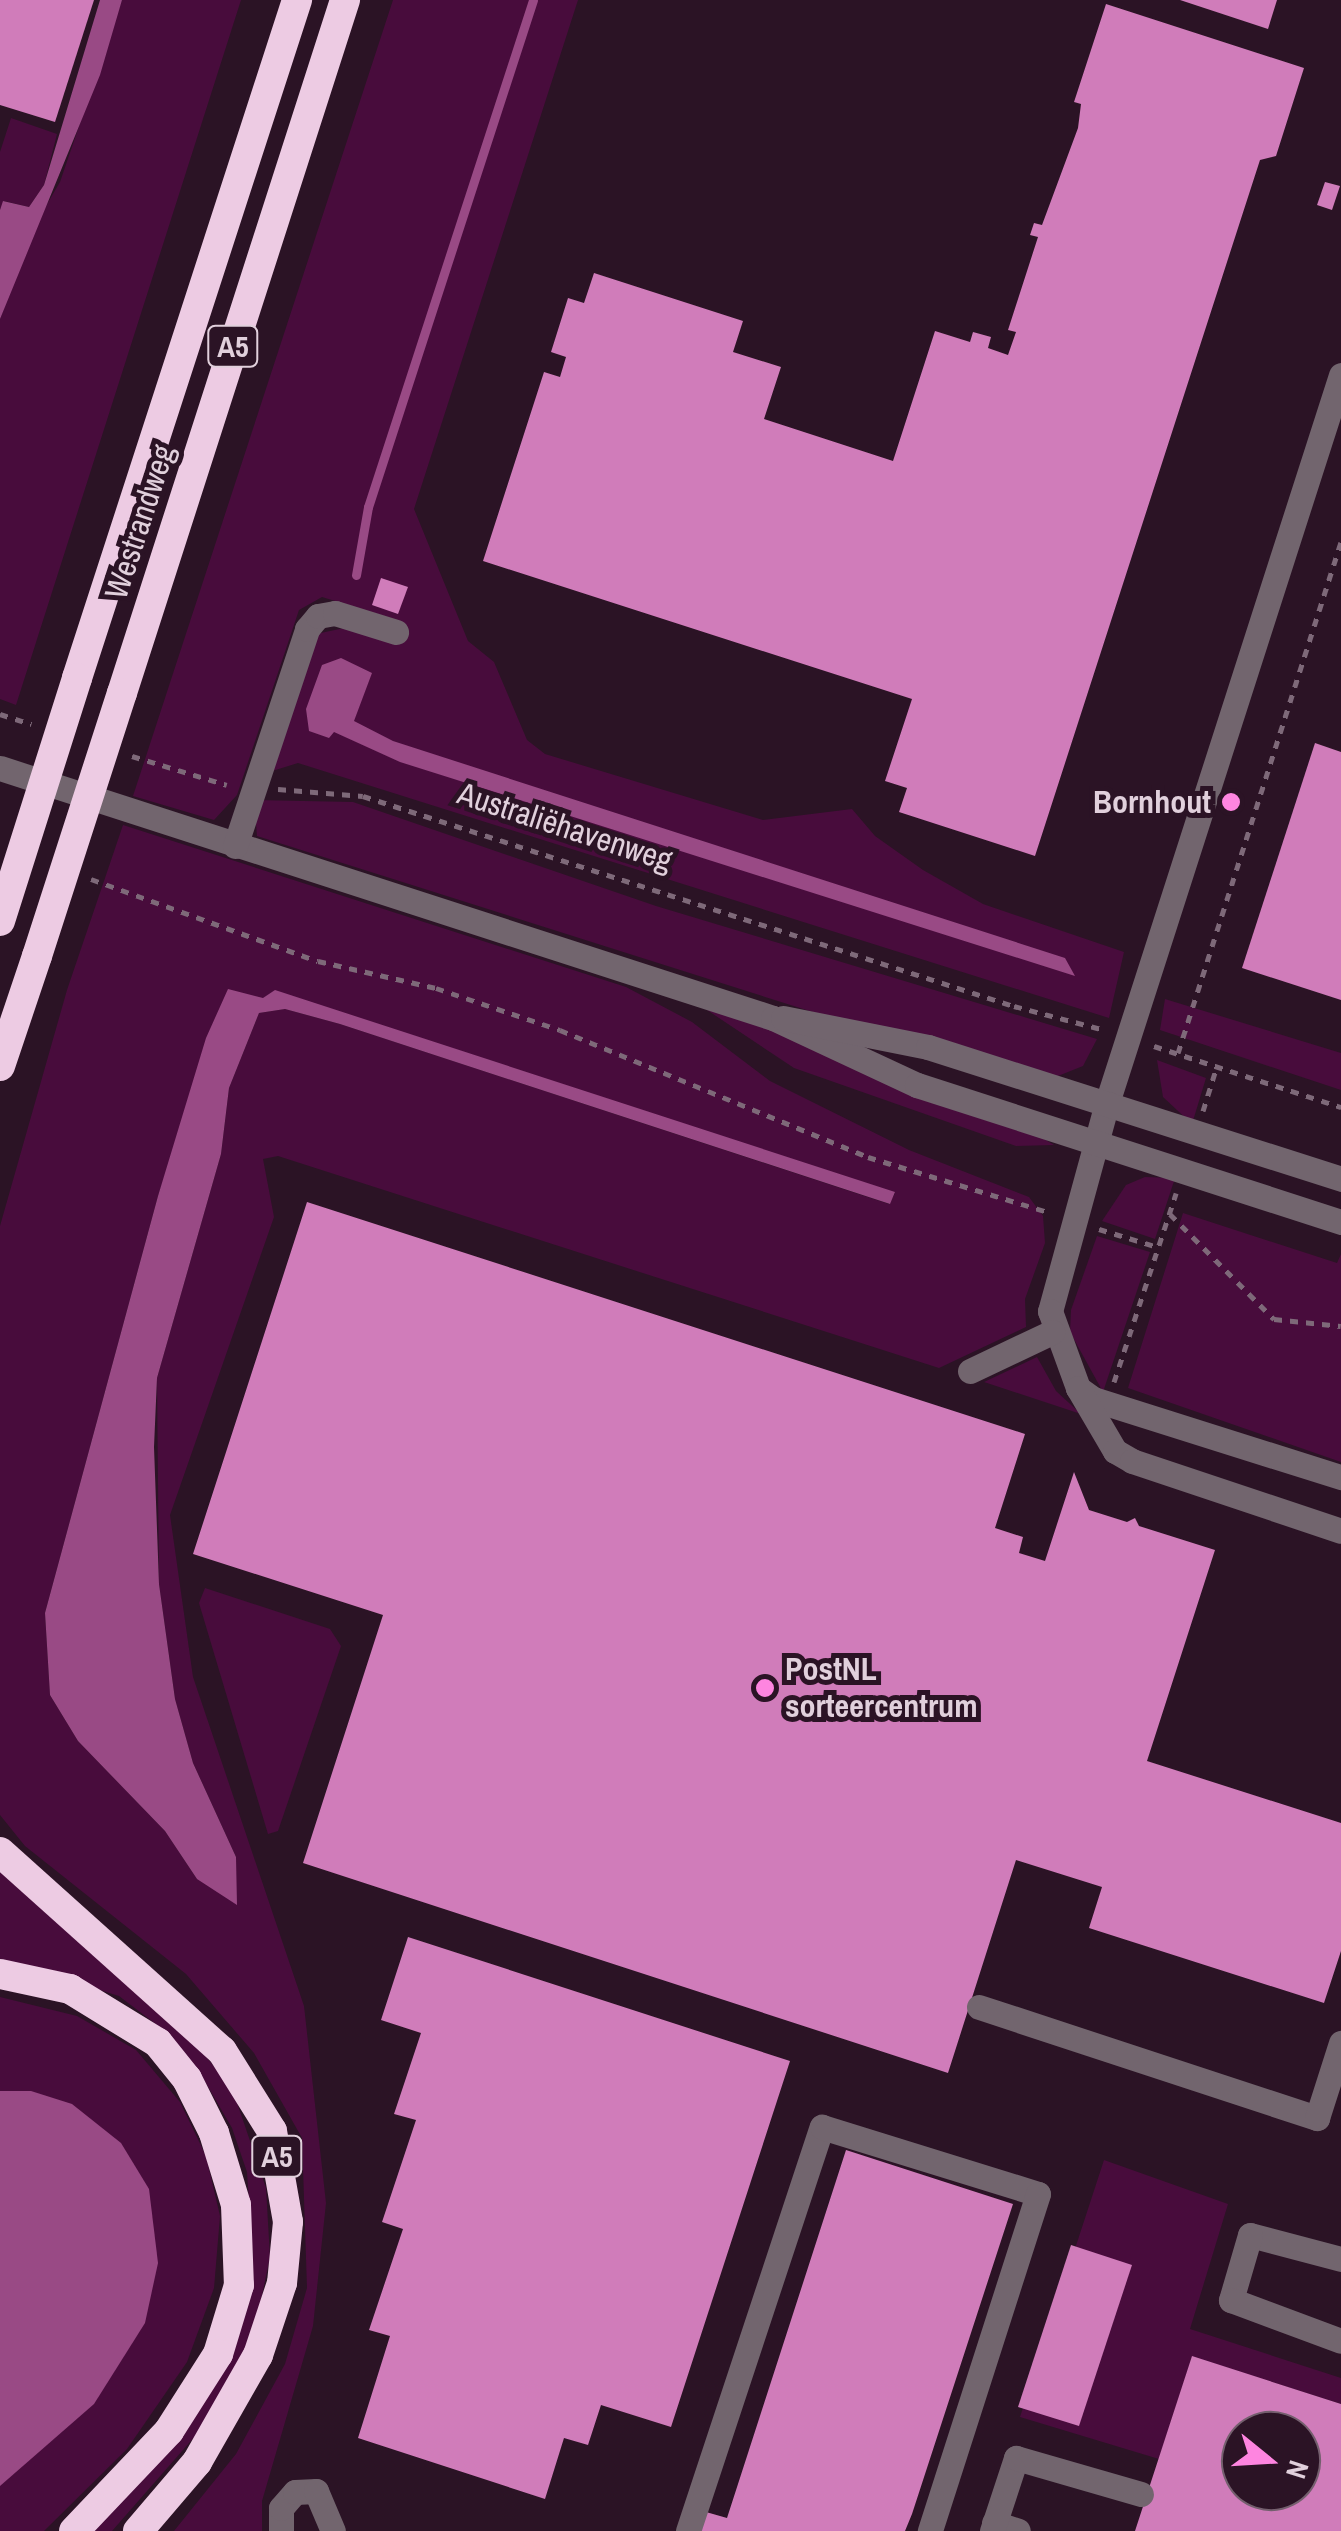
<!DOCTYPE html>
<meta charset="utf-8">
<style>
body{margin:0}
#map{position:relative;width:1341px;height:2531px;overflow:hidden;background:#2b1325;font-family:"Archivo Narrow",sans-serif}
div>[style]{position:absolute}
.green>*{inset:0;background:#480c3c}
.water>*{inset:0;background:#994a85}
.stream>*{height:9px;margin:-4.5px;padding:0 4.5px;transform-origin:4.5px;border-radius:4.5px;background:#994a85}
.building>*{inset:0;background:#d07cba}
.path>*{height:5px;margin-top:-2.5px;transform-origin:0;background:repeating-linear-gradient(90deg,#7e6979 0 8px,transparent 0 16px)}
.minor>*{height:25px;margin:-12.5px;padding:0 12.5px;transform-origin:12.5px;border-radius:12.5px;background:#72656e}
.highway>*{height:30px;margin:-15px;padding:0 15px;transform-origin:15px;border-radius:15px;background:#edcbe3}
.highway-bridge>*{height:30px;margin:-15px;padding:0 15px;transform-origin:15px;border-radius:15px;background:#edcbe3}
.dots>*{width:28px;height:28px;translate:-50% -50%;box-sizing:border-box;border:5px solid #2b1325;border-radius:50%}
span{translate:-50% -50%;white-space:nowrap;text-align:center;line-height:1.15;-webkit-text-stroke:10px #2b1325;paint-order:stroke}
.shield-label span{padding:2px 8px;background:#2b1325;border:2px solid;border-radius:8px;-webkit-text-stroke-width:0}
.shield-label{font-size:30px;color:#e1d0dc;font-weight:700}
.street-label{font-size:32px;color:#e1d0dc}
.poi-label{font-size:32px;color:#e1d0dc;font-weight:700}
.right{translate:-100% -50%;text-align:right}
.left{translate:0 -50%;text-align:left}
.north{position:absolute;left:1221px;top:2411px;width:100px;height:100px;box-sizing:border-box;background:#2b1325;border:2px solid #745f6e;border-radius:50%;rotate:108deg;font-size:28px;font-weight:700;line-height:40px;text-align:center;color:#e1d0dc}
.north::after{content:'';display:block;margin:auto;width:35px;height:45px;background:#fe85e0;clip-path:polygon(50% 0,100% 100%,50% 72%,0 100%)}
</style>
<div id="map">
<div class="green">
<i style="clip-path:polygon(122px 0,241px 0,16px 705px,0 699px,0 319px,33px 228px,60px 182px)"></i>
<i style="clip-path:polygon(393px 0,578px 0,414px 509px,468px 641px,494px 662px,527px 740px,545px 754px,763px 820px,852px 809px,875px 836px,923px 870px,983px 904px,1124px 952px,1109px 1018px,298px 763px,269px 772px,316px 634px,391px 618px,322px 597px,299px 610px,237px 795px,214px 820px,133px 796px)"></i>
<i style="clip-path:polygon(11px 118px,57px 134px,44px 185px,29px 207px,4px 201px,0 210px,0 152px)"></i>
<i style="clip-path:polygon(254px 800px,353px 802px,656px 906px,1097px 1039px,1083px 1066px,1043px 1082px,974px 1063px,257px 836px)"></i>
<i style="clip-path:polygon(evenodd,123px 825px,626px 987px,692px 1022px,770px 1081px,909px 1150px,1029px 1197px,1043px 1216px,1045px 1243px,1025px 1299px,1026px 1327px,939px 1368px,278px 1156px,263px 1159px,274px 1217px,170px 1515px,193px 1677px,304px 2006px,326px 2203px,313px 2326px,262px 2501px,262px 2531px,174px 2531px,236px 2454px,285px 2364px,307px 2288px,302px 2138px,254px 2053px,186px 1974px,25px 1846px,0 1815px,0 1226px,67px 990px,123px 825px,228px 990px,429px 1041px,895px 1193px,889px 1204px,340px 1024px,285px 1009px,259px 1013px,229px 1088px,221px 1154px,157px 1378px,159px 1584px,175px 1699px,193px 1763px,236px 1857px,197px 1879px,165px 1831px,78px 1741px,50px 1695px,45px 1613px,158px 1196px,228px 990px)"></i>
<i style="clip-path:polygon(1165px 999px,1341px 1053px,1341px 1090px,1160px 1030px)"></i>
<i style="clip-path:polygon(706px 1000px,1023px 1126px,1054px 1145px,1016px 1146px,794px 1068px,698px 1004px)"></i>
<i style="clip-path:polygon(1157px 1060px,1206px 1078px,1192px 1124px,1163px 1097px)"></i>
<i style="clip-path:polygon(1145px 1177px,1175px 1178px,1155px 1239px,1102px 1221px,1126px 1185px)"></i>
<i style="clip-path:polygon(1183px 1213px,1337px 1263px,1341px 1254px,1341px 1462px,1128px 1388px)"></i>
<i style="clip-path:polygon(1097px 1236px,1150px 1252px,1103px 1392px,1070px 1332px,1071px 1310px)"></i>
<i style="clip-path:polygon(1037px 1357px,1056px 1391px,1081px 1414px,984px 1382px)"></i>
<i style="clip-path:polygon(205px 1588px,330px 1629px,341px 1646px,278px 1831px,268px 1834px,199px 1603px)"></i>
<i style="clip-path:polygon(0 1868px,161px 2002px,232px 2088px,266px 2188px,270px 2257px,254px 2334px,218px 2410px,112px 2531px,90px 2531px,150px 2470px,253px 2260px,247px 2172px,232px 2128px,204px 2080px,161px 2028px,119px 1996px,0 1959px)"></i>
<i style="clip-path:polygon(0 1997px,77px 2016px,136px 2050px,180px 2102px,206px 2156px,220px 2216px,214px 2288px,187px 2362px,127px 2449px,44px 2531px,0 2531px)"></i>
<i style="clip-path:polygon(1104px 2160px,1228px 2204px,1190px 2329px,1341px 2378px,1341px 2404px,1192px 2357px,1159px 2459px,1020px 2417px)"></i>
</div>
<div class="water">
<i style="clip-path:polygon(100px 0,122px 0,100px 75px,0 319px,0 210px,3px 201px,29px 207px,44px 185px)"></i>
<i style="clip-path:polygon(341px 658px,372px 673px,354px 721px,393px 741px,1065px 958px,1075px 976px,400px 762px,334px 732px,329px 738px,309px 731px,306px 709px,322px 665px)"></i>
<i style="clip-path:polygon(228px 989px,263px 998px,275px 990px,895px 1192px,890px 1204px,340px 1024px,285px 1009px,259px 1013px,229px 1088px,221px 1154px,157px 1378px,154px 1447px,159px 1584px,175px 1699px,193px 1763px,236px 1857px,237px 1905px,197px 1879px,165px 1831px,78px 1741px,50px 1695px,45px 1613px,158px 1196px,206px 1038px)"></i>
<i style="clip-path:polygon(0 2091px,31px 2091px,72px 2104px,121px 2143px,149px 2189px,158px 2263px,145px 2323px,94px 2404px,0 2486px)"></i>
</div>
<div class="stream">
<i style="left:356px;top:575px;width:69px;rotate:-80deg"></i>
<i style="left:368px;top:507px;width:533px;rotate:-71.97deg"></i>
</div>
<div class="building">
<i style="clip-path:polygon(0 0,94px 0,55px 122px,0 105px)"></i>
<i style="clip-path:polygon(1180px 0,1277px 0,1268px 29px)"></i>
<i style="clip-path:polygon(1106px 4px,1304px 68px,1276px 156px,1260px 160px,1035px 856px,899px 812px,907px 788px,885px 781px,912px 699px,483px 561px,544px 372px,560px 377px,566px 357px,551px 352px,568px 298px,584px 303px,594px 273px,743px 321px,733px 352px,781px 367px,764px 419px,893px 461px,935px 331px,970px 342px,973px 332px,991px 337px,988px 348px,1008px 355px,1016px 332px,1008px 330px,1038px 237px,1030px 235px,1034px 223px,1042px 225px,1078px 128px,1081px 104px,1074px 102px)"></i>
<i style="clip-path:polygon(1325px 182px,1340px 186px,1332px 210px,1317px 205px)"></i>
<i style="clip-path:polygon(381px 578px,408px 587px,398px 614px,372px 605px)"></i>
<i style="clip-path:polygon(1315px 743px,1341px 752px,1341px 1000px,1242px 968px)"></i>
<i style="clip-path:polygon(307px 1202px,1025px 1434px,995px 1528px,1023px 1537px,1019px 1553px,1045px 1561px,1074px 1472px,1089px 1510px,1127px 1522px,1135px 1518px,1139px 1526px,1215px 1550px,1147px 1761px,1341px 1823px,1341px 1951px,1324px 2003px,1089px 1928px,1102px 1887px,1016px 1860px,948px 2073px,303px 1863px,383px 1615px,193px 1554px)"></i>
<i style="clip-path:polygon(408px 1937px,790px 2061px,671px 2427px,601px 2405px,588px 2445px,564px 2438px,545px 2499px,358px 2438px,390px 2336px,369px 2330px,403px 2229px,382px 2222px,416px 2120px,394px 2114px,421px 2033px,381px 2020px)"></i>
<i style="clip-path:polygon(846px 2150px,1013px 2204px,912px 2514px,905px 2531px,700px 2531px,706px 2512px,727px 2518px)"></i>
<i style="clip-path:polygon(1071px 2245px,1132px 2265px,1079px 2426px,1018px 2407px)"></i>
<i style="clip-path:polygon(evenodd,1192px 2356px,1341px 2404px,1341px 2531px,1135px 2531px,1192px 2356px,1241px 2431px,1301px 2431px,1301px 2491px,1241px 2491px,1241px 2431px)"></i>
</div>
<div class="path">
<i style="left:0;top:714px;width:33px;rotate:18deg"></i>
<i style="left:132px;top:756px;width:99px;rotate:17deg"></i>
<i style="left:278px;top:789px;width:85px;rotate:4.7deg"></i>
<i style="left:363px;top:796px;width:684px;rotate:17.88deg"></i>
<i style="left:1014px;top:1006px;width:94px;rotate:14.8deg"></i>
<i style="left:91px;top:879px;width:241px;rotate:19.9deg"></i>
<i style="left:318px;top:961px;width:121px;rotate:12.9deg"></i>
<i style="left:436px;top:988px;width:131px;rotate:18.7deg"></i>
<i style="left:560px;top:1030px;width:333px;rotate:22.4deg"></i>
<i style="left:868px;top:1157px;width:191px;rotate:17deg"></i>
<i style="left:1154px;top:1046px;width:197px;rotate:18.1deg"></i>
<i style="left:1178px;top:1053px;width:536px;rotate:-72.31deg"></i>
<i style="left:1203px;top:1111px;width:47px;rotate:-72.7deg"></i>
<i style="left:1170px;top:1214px;width:148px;rotate:45.3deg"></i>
<i style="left:1274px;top:1319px;width:67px;rotate:6deg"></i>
<i style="left:1099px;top:1229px;width:62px;rotate:17deg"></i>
<i style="left:1114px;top:1382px;width:199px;rotate:-71.8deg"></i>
</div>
<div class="minor">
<i style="left:1341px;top:375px;width:765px;rotate:107.82deg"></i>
<i style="left:1107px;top:1103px;width:216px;rotate:105.3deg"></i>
<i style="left:1050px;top:1311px;width:82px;rotate:70deg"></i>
<i style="left:1078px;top:1388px;width:19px;rotate:36deg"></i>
<i style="left:1093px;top:1399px;width:260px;rotate:17.5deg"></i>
<i style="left:0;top:768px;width:812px;rotate:17.92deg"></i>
<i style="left:773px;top:1018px;width:159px;rotate:25deg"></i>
<i style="left:917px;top:1085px;width:446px;rotate:17.9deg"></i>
<i style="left:235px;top:846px;width:229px;rotate:-71.6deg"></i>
<i style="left:307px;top:629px;width:17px;rotate:-50deg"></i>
<i style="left:318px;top:616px;width:17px;rotate:-10deg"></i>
<i style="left:335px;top:613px;width:64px;rotate:17.3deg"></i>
<i style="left:783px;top:1018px;width:148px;rotate:11.3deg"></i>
<i style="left:928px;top:1047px;width:434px;rotate:17.7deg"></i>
<i style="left:970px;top:1371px;width:91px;rotate:-25.4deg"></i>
<i style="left:1078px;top:1388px;width:73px;rotate:59.6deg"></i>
<i style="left:1115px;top:1451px;width:20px;rotate:30deg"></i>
<i style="left:1132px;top:1461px;width:220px;rotate:18.5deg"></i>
<i style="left:979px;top:2007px;width:356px;rotate:18.2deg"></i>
<i style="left:1317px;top:2118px;width:79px;rotate:-72.3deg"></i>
<i style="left:1341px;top:2259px;width:94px;rotate:-165.2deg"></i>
<i style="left:1250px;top:2235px;width:68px;rotate:106.3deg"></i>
<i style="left:1231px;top:2300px;width:117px;rotate:20.4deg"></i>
<i style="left:994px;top:2523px;width:25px;rotate:18deg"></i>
<i style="left:281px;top:2531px;width:23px;rotate:-90deg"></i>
<i style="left:281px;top:2508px;width:21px;rotate:-49deg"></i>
<i style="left:295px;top:2492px;width:21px;rotate:-3deg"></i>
<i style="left:316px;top:2491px;width:43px;rotate:67deg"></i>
<i style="left:688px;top:2531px;width:426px;rotate:-71.7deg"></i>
<i style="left:822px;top:2127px;width:226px;rotate:17.2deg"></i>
<i style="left:1038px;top:2194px;width:354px;rotate:107.8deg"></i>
<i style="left:992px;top:2531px;width:77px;rotate:-71.8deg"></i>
<i style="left:1016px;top:2458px;width:130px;rotate:16.1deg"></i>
</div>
<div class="highway">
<i style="left:77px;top:678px;width:713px;rotate:-72.02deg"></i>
<i style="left:122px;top:693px;width:728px;rotate:-72.16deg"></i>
<i style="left:0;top:1066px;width:116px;rotate:-71.4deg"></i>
<i style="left:0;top:1852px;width:298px;rotate:41.9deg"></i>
<i style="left:222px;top:2051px;width:94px;rotate:58deg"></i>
<i style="left:272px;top:2131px;width:92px;rotate:80deg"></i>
<i style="left:288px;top:2222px;width:61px;rotate:95.6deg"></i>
<i style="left:282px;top:2283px;width:76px;rotate:108.4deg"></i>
<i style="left:258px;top:2355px;width:123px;rotate:119.7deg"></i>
<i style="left:197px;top:2462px;width:91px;rotate:130.5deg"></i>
<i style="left:0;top:1974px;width:72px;rotate:12.1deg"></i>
<i style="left:70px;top:1989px;width:103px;rotate:31.5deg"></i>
<i style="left:158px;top:2043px;width:46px;rotate:51.1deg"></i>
<i style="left:187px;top:2079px;width:60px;rotate:63.4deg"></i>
<i style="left:214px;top:2133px;width:75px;rotate:73deg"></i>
<i style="left:236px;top:2205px;width:80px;rotate:87.9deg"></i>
<i style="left:239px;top:2285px;width:72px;rotate:106.9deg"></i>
<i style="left:218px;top:2354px;width:91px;rotate:122.5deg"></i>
<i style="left:169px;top:2431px;width:138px;rotate:133.5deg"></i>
</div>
<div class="highway-bridge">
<i style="left:0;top:921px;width:255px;rotate:-72.4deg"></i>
<i style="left:37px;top:956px;width:276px;rotate:-72.1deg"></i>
</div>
<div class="dots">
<i style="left:1231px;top:802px;background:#fe85e0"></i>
<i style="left:765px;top:1688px;background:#fe85e0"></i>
</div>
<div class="shield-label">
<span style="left:233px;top:346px">A5</span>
<span style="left:277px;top:2156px">A5</span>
</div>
<div class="street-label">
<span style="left:140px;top:522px;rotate:-72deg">Westrandweg</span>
<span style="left:565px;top:827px;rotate:18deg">Australiëhavenweg</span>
</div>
<div class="poi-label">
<span class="right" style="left:1211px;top:802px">Bornhout</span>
<span class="left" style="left:785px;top:1688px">PostNL<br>sorteercentrum</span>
</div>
<div class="north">N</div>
</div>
